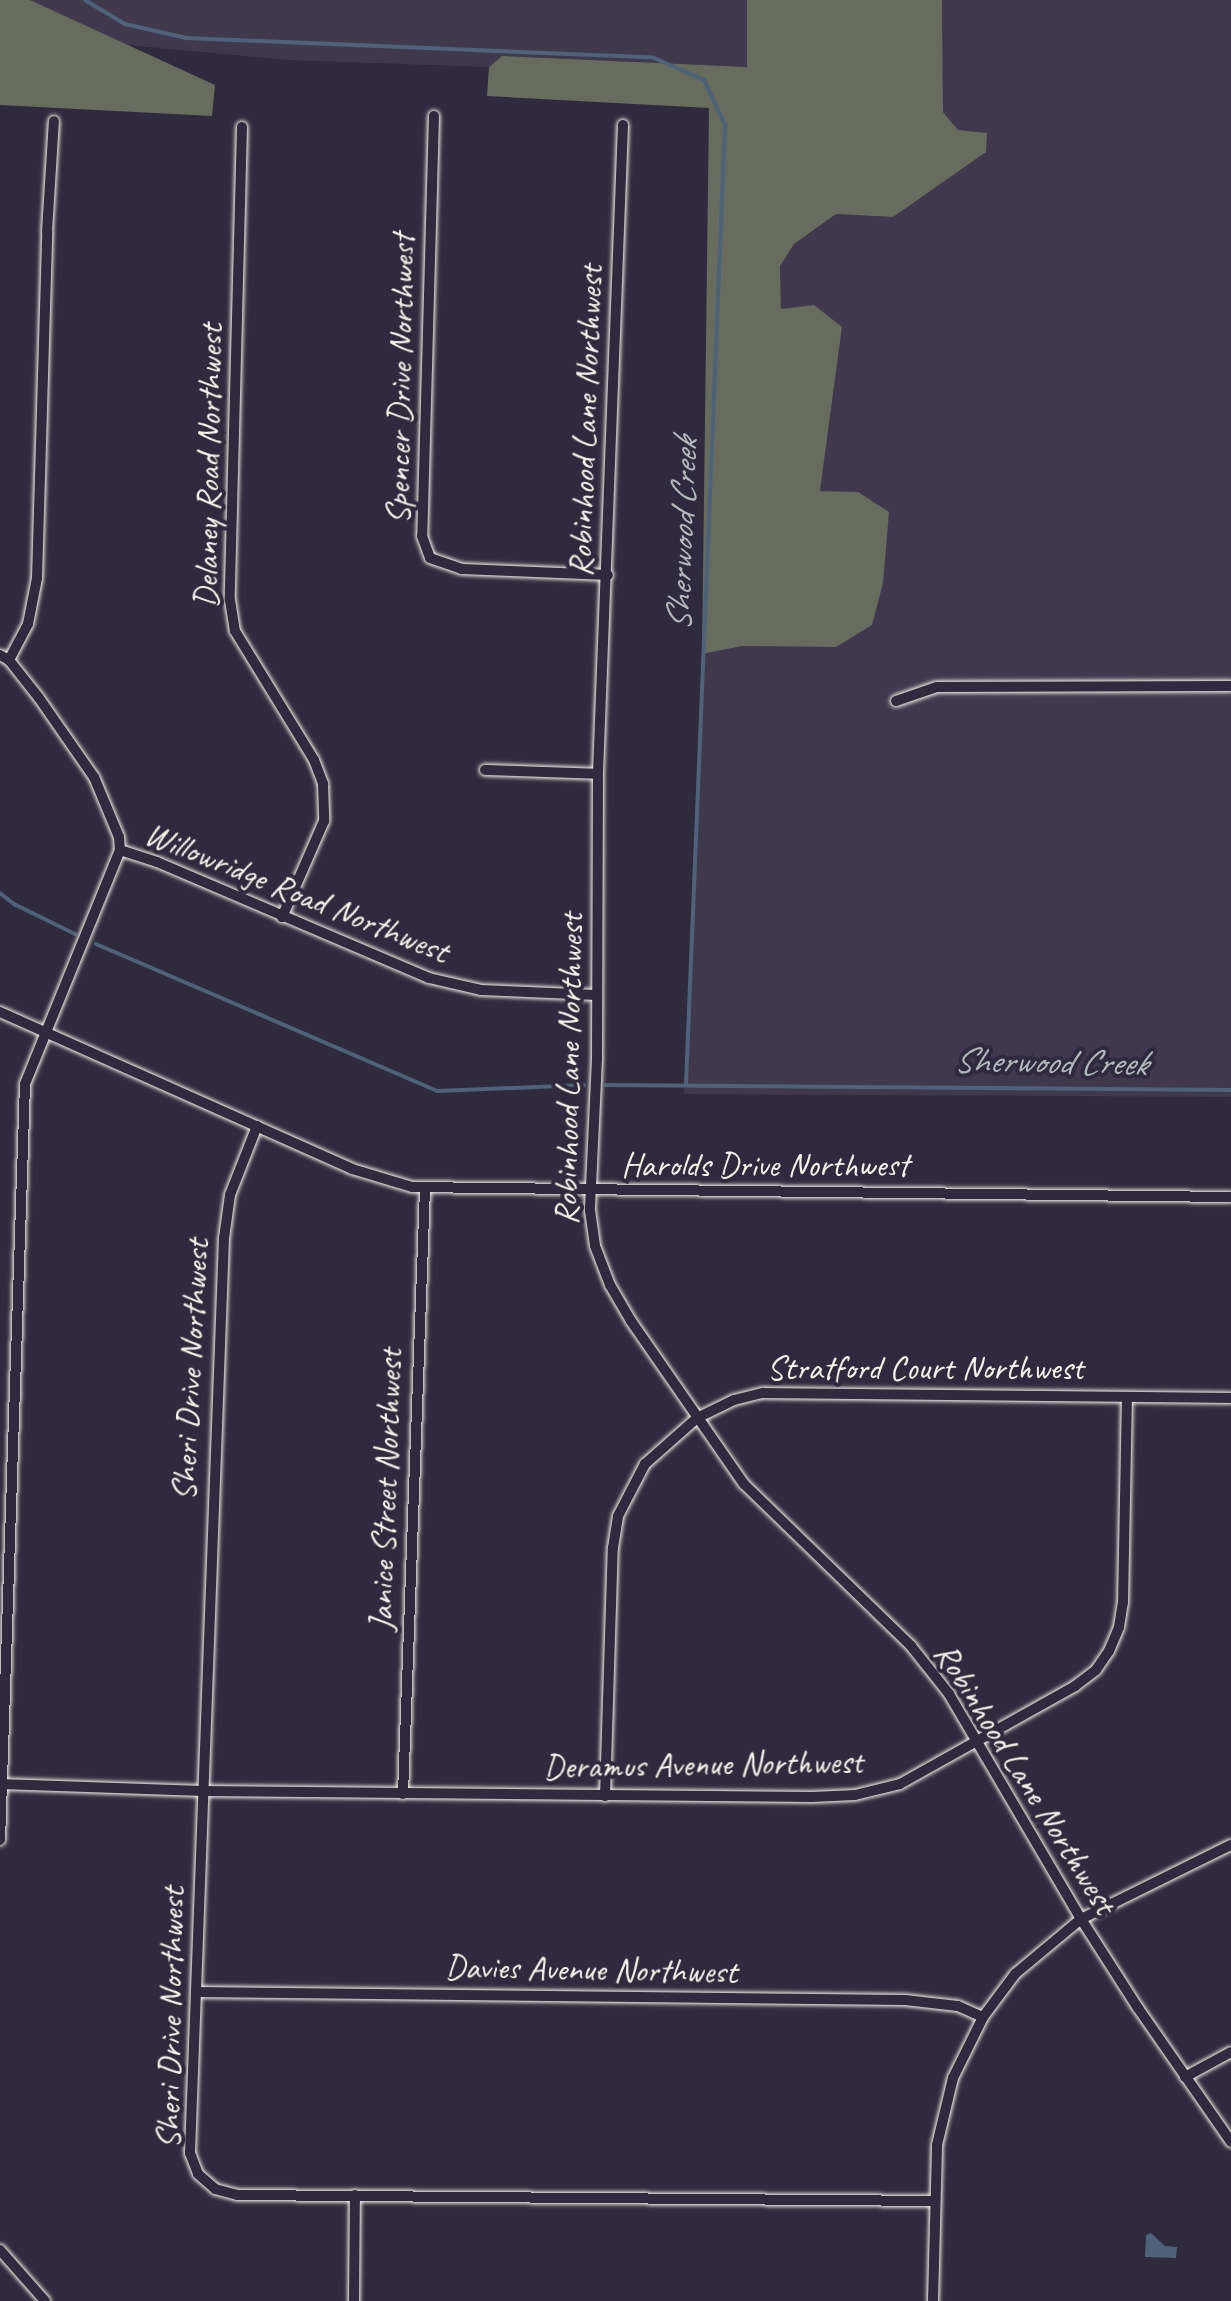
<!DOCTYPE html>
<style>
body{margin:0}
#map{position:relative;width:1231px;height:2301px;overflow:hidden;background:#2f2a3d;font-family:Caveat,sans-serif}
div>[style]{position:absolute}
.built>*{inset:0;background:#40394e}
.green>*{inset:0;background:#676c5f}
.water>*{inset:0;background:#4e6279}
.stream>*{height:4px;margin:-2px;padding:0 2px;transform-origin:2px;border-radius:2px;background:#4e6279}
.roads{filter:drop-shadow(0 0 2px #f4f1e8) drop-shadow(0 0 2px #f4f1e8)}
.minor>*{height:10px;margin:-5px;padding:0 5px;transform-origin:5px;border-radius:5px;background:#2f2a3d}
span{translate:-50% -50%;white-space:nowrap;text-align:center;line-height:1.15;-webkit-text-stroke:8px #2f2a3d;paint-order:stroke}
.street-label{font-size:34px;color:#f4f1e8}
.water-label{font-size:36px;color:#b2b8bc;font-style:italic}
</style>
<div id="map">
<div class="built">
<i style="clip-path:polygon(30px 0,747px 0,747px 67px,502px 56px,489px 67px,288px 60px,126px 45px)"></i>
<i style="clip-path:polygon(942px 0,1231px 0,1231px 1097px,684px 1094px,702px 654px,742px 646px,836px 647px,858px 492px,820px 491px,842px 327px,781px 309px,780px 266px,794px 244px,836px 214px,893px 217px,958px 130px,943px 112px)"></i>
</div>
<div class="green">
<i style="clip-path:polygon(0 0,30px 0,215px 85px,212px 116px,0 105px)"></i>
<i style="clip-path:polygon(747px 0,942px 0,943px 112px,958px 130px,987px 133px,986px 152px,893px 217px,836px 214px,794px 244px,780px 266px,781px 309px,814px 305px,842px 327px,820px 491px,858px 492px,889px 512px,883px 583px,872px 625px,836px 647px,742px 646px,702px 654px,709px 108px,487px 96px,489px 67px,502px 56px,747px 67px)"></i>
</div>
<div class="water">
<i style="clip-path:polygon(1151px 2233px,1165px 2246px,1177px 2247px,1176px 2258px,1145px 2257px,1146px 2235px)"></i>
</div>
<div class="stream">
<i style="left:85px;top:0;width:47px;rotate:31deg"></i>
<i style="left:125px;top:24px;width:63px;rotate:12.9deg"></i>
<i style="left:186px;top:38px;width:468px;rotate:2.4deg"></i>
<i style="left:654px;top:58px;width:55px;rotate:23.7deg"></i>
<i style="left:704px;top:80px;width:50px;rotate:65deg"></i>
<i style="left:725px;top:125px;width:960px;rotate:92.33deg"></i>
<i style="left:0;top:893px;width:18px;rotate:38deg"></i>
<i style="left:14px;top:904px;width:68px;rotate:26.2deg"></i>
<i style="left:96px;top:944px;width:371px;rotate:23.3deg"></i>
<i style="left:437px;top:1091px;width:147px;rotate:-2.3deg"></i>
<i style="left:606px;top:1085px;width:625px;rotate:0.46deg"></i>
</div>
<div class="roads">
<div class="minor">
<i style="left:434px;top:116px;width:420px;rotate:91.6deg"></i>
<i style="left:422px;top:536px;width:23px;rotate:70deg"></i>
<i style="left:430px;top:558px;width:34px;rotate:19deg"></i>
<i style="left:462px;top:569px;width:146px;rotate:2.4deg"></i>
<i style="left:623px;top:125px;width:649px;rotate:92.21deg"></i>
<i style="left:598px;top:774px;width:285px;rotate:90.2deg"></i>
<i style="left:597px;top:1059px;width:151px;rotate:92.7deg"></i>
<i style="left:590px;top:1210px;width:36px;rotate:82deg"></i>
<i style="left:595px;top:1246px;width:42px;rotate:69deg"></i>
<i style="left:610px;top:1285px;width:42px;rotate:59.7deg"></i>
<i style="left:631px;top:1321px;width:198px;rotate:55.3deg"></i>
<i style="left:744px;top:1484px;width:233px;rotate:44.1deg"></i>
<i style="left:911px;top:1646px;width:61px;rotate:51.6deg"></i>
<i style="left:949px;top:1694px;width:261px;rotate:59.6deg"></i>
<i style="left:1081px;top:1919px;width:106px;rotate:57.4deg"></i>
<i style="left:1138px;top:2008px;width:163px;rotate:55.2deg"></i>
<i style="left:242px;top:127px;width:473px;rotate:91.5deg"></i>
<i style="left:230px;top:600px;width:31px;rotate:81deg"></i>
<i style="left:235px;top:631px;width:151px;rotate:58.5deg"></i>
<i style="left:314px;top:760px;width:26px;rotate:69deg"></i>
<i style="left:323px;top:784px;width:37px;rotate:88deg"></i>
<i style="left:324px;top:821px;width:105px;rotate:113.6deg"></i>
<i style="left:0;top:655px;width:10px;rotate:29deg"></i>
<i style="left:9px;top:660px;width:48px;rotate:51.7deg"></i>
<i style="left:39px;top:698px;width:96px;rotate:55.2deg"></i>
<i style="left:94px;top:777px;width:65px;rotate:67.4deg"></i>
<i style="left:119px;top:837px;width:13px;rotate:86deg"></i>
<i style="left:120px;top:850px;width:253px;rotate:112.1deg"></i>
<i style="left:25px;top:1084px;width:756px;rotate:91.89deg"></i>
<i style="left:9px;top:660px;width:41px;rotate:-62.2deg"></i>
<i style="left:28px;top:624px;width:47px;rotate:-78.9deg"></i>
<i style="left:37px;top:578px;width:347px;rotate:-88.3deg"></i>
<i style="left:47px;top:231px;width:110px;rotate:-86.4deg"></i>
<i style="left:896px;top:701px;width:43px;rotate:-18.9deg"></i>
<i style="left:937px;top:687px;width:294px;rotate:-0.2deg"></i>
<i style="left:485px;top:770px;width:113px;rotate:2deg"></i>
<i style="left:120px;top:850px;width:39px;rotate:18deg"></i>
<i style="left:157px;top:862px;width:296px;rotate:23.1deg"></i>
<i style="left:429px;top:978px;width:53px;rotate:13deg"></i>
<i style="left:481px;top:990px;width:116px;rotate:2.5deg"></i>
<i style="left:0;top:1012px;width:385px;rotate:24deg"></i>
<i style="left:352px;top:1169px;width:63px;rotate:16.7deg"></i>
<i style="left:412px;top:1187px;width:819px;rotate:0.7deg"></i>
<i style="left:257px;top:1126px;width:74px;rotate:111.4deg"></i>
<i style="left:230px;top:1195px;width:43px;rotate:97.9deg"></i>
<i style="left:224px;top:1238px;width:916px;rotate:92.13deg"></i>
<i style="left:190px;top:2153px;width:22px;rotate:69deg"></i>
<i style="left:198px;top:2174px;width:23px;rotate:41deg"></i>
<i style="left:215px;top:2189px;width:23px;rotate:15deg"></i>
<i style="left:237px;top:2195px;width:697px;rotate:0.49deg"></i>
<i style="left:0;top:1784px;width:203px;rotate:2deg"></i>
<i style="left:203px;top:1791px;width:609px;rotate:0.56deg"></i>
<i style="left:812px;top:1797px;width:43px;rotate:-2.7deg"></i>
<i style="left:855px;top:1795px;width:46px;rotate:-13.7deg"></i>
<i style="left:900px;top:1784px;width:201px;rotate:-29.2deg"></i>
<i style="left:1075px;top:1686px;width:26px;rotate:-37deg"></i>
<i style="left:1096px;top:1670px;width:23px;rotate:-56deg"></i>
<i style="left:1109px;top:1651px;width:26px;rotate:-67deg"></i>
<i style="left:1119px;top:1627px;width:24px;rotate:-81deg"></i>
<i style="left:1123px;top:1603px;width:206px;rotate:-88.9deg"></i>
<i style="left:403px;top:1794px;width:605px;rotate:-87.92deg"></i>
<i style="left:605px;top:1796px;width:248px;rotate:-88.2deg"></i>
<i style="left:613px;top:1548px;width:32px;rotate:-81deg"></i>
<i style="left:618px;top:1516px;width:59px;rotate:-62.6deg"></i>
<i style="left:645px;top:1464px;width:69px;rotate:-41.5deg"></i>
<i style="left:697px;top:1418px;width:41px;rotate:-25.9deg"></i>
<i style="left:734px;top:1400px;width:30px;rotate:-14deg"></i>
<i style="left:763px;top:1393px;width:468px;rotate:0.6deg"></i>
<i style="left:196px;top:1992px;width:709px;rotate:0.65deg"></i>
<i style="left:905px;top:2000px;width:53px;rotate:6.5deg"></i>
<i style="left:958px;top:2006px;width:27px;rotate:24deg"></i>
<i style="left:1185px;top:2077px;width:52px;rotate:-28.5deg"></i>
<i style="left:0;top:2250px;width:68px;rotate:48.6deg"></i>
<i style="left:354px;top:2301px;width:106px;rotate:-89.5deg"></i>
<i style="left:933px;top:2301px;width:156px;rotate:-88.5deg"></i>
<i style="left:937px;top:2145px;width:69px;rotate:-76.6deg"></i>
<i style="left:953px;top:2078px;width:68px;rotate:-63.8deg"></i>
<i style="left:983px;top:2017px;width:54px;rotate:-53.3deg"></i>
<i style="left:1015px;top:1974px;width:86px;rotate:-39.8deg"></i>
<i style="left:1081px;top:1919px;width:167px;rotate:-26.3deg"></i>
</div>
</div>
<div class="street-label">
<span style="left:400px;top:379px;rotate:-89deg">Spencer Drive Northwest</span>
<span style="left:585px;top:421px;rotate:-88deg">Robinhood Lane Northwest</span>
<span style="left:208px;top:466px;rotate:-89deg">Delaney Road Northwest</span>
<span style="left:297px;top:892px;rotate:22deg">Willowridge Road Northwest</span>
<span style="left:568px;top:1069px;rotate:-89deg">Robinhood Lane Northwest</span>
<span style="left:765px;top:1165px">Harolds Drive Northwest</span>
<span style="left:925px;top:1368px">Stratford Court Northwest</span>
<span style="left:190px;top:1370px;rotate:-87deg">Sheri Drive Northwest</span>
<span style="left:385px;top:1490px;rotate:-88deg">Janice Street Northwest</span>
<span style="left:703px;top:1764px;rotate:-1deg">Deramus Avenue Northwest</span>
<span style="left:1026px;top:1778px;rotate:58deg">Robinhood Lane Northwest</span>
<span style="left:591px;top:1969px;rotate:1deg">Davies Avenue Northwest</span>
<span style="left:170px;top:2018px;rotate:-89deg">Sheri Drive Northwest</span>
</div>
<div class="water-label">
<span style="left:682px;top:535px;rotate:-88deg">Sherwood Creek</span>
<span style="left:1050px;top:1062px;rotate:1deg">Sherwood Creek</span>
</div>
</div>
